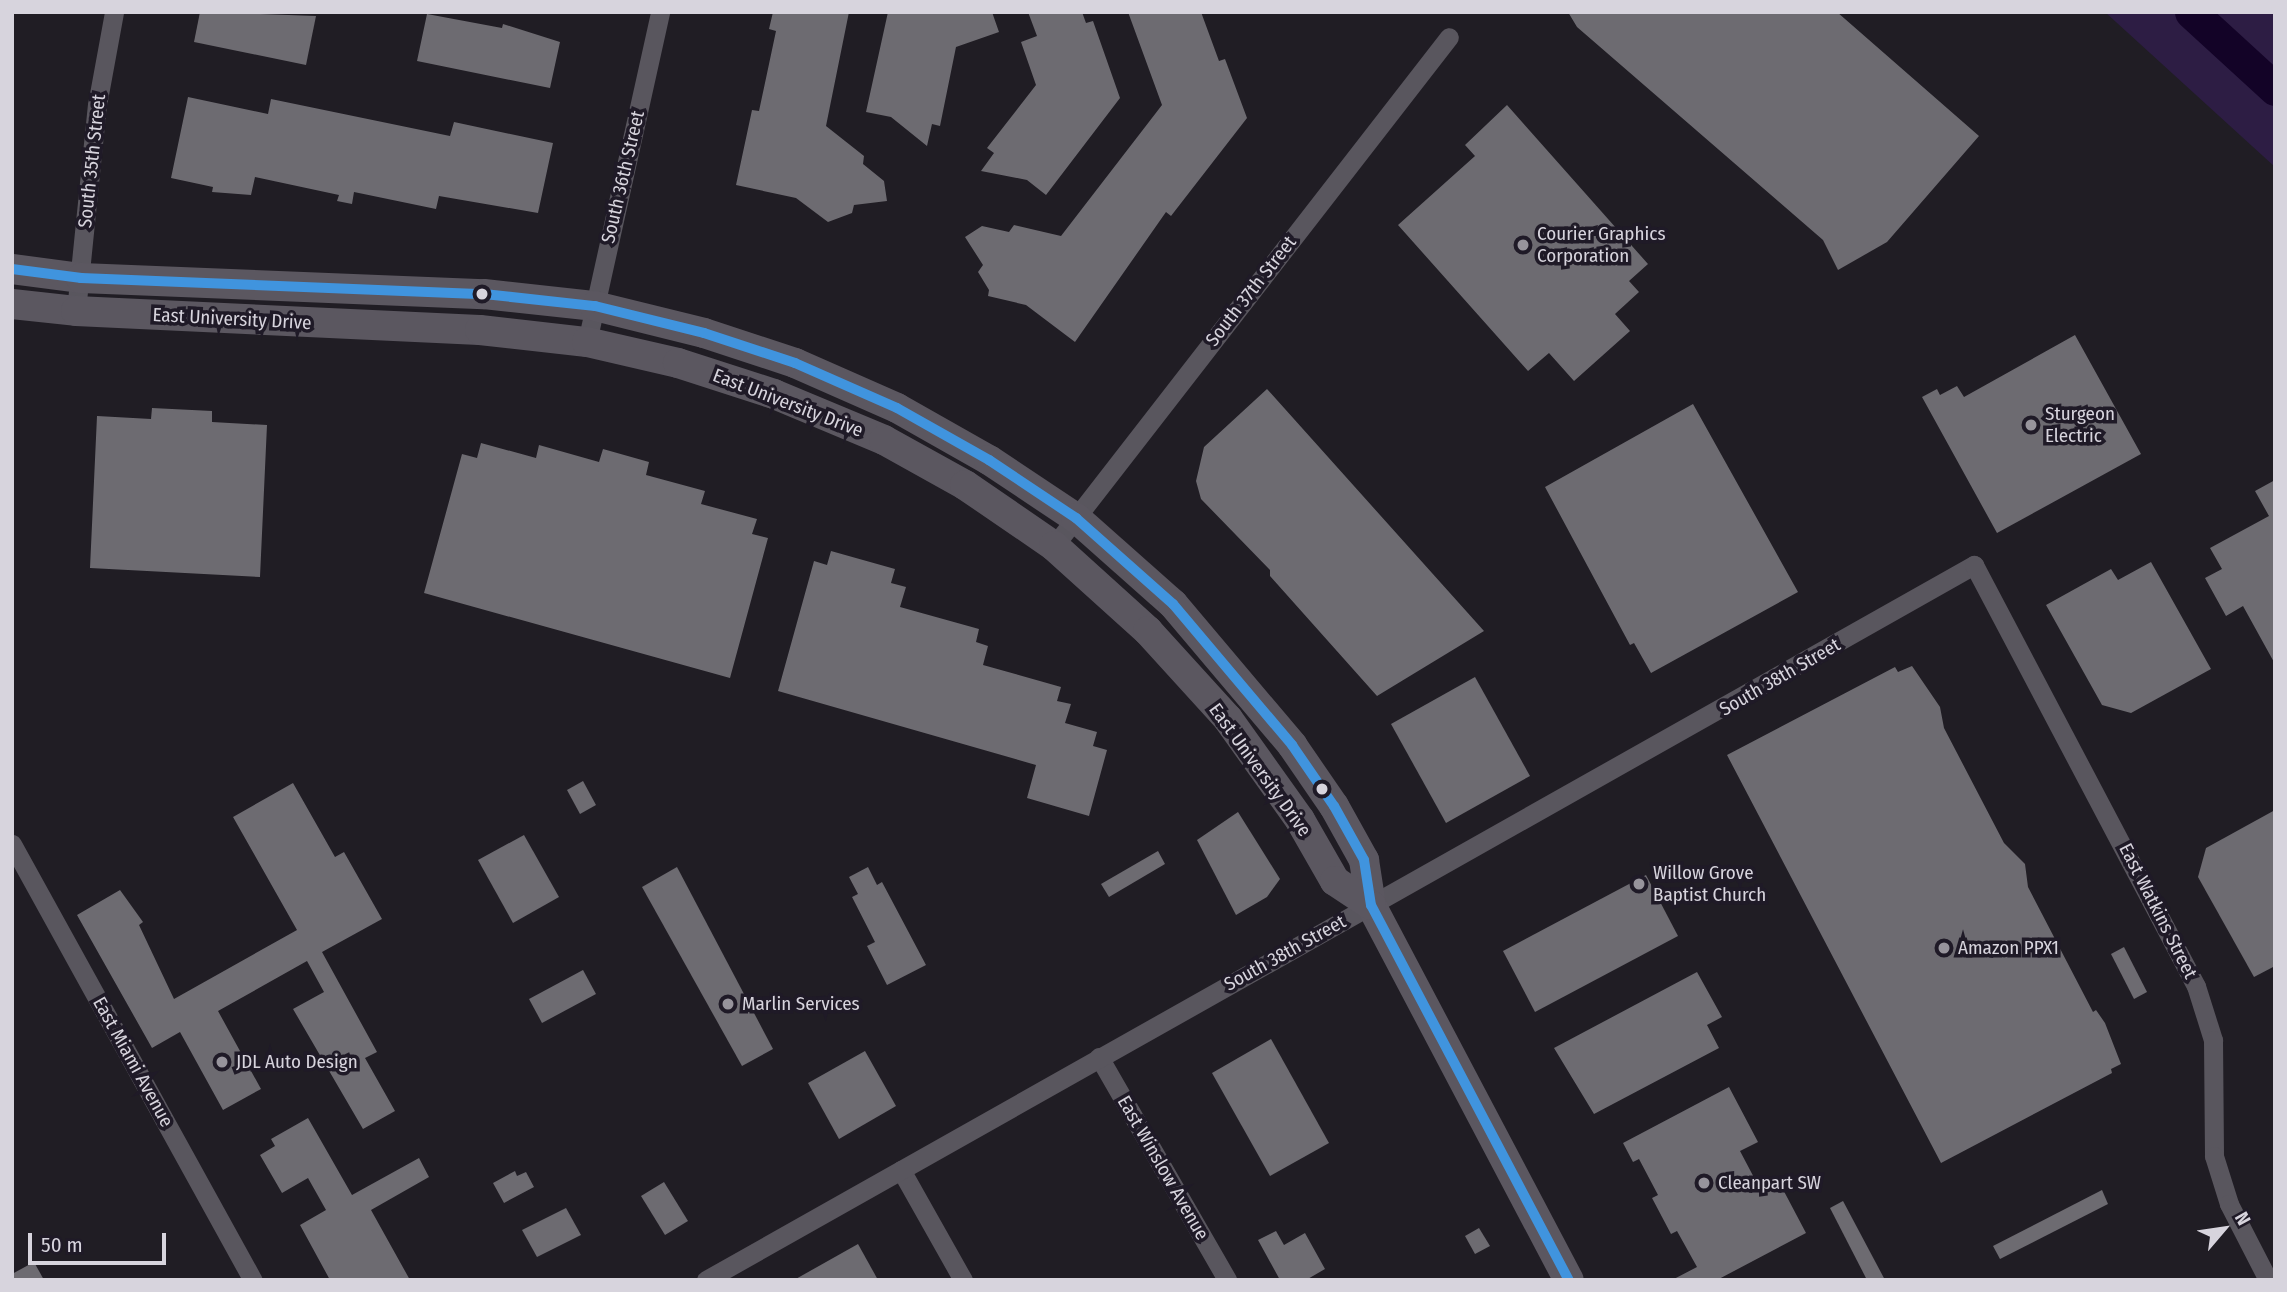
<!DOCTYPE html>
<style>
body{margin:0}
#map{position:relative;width:2287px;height:1292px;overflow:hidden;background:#201d24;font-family:"Fira Sans Condensed",sans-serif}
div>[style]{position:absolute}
.green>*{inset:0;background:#2d1d44}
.river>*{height:33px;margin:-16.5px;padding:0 16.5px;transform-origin:16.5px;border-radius:16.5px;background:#130327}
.building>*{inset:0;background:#6d6b71}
.street>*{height:19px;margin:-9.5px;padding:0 9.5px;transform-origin:9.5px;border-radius:9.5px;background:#59565e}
.primary>*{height:30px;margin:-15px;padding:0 15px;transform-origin:15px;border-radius:15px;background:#5b5760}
.bus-1>*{height:10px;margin:-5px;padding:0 5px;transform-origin:5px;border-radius:5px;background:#4094de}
.dots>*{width:19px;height:19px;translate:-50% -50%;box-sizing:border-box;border:4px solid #1f1a27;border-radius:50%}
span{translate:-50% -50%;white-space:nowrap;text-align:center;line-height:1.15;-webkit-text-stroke:7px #1f1a27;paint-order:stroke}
.street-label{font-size:19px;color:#d7d4dd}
.poi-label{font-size:19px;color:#d7d4dd}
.left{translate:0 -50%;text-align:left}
.frame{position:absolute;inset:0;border:14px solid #d7d4dd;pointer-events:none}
.north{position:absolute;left:2189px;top:1194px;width:70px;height:70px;-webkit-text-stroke:5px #1f1a27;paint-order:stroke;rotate:61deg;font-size:19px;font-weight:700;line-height:28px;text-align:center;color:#d7d4dd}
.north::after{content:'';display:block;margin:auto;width:24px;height:32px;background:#d7d4dd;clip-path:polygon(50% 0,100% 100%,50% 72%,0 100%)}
.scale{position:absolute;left:28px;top:1233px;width:138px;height:32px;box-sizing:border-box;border:4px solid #d7d4dd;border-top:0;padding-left:9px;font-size:21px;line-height:24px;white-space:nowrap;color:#d7d4dd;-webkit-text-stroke:5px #1f1a27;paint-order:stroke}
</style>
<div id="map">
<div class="green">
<i style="clip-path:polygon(2105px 12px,2275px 12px,2275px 167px)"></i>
</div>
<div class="river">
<i style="left:2191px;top:12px;width:114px;rotate:42.5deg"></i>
</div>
<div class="building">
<i style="clip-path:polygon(200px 12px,316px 16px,306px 65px,194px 42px)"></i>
<i style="clip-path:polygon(773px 12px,849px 12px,826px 126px,864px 156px,863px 164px,884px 181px,887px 201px,854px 205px,852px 213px,828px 222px,796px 198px,736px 185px,752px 110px,759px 111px,776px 31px,769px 29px)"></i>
<i style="clip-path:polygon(888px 12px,992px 12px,999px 32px,956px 47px,940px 126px,932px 124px,927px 146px,891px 117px,866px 112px)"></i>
<i style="clip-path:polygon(1028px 12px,1082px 12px,1086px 23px,1093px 21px,1120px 98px,1046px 195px,1027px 180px,981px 171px,994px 153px,987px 148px,1036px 85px,1021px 42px,1037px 36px)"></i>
<i style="clip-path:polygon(1128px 12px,1201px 12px,1219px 61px,1225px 59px,1247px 118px,1171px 216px,1166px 212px,1075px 342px,1026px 305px,988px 296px,989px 290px,978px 272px,983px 265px,965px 237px,982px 226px,1009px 232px,1014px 225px,1061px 236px,1162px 105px)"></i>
<i style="clip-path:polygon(1568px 12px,1837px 12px,1979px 136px,1887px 242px,1838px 270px,1823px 240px,1577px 27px)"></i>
<i style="clip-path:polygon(427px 14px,502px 28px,503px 24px,560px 42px,550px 88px,417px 61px)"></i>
<i style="clip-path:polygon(188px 97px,268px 114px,271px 99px,450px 136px,454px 122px,553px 143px,538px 213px,439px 196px,436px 209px,354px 192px,352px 204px,337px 201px,339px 195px,255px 177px,251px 195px,212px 192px,213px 187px,171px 178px)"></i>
<i style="clip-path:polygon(1507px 105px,1648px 264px,1629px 281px,1639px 292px,1615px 314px,1630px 331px,1574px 381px,1549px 353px,1528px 371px,1398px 225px,1475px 156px,1465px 145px)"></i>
<i style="clip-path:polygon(2075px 335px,2141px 454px,1997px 533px,1922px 397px,1937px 389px,1940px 395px,1957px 386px,1964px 397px)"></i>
<i style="clip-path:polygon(1267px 389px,1484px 631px,1377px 696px,1270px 576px,1270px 570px,1201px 499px,1196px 481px,1204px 447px)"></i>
<i style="clip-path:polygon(1693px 404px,1798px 592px,1651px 673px,1634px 643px,1630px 645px,1545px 487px)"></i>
<i style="clip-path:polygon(152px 408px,212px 411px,212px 422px,267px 425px,260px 577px,90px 568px,97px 416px,151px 419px)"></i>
<i style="clip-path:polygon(481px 443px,536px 458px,539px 445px,599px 462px,603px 449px,649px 462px,646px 475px,705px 491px,701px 504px,757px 519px,752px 534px,768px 538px,730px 678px,424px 593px,462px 454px,477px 458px)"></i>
<i style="clip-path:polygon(2275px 480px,2275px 664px,2243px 606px,2226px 616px,2205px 578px,2222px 569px,2210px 548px,2269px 516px,2255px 491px)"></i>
<i style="clip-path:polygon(831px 551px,895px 569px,891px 583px,906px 587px,900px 607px,979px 629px,976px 642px,988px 646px,983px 665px,1061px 687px,1057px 701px,1071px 704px,1065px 723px,1097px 732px,1093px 746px,1107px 750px,1089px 816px,1027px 798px,1036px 765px,778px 691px,814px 561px,827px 565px)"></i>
<i style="clip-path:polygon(2151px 562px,2211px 669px,2131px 713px,2102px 705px,2046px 605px,2111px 569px,2118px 580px)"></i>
<i style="clip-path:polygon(1912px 666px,1940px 707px,1944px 728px,2004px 843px,2025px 864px,2028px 887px,2093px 1012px,2096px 1010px,2105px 1023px,2121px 1064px,2111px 1069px,2112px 1073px,1941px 1163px,1727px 755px,1895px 667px,1898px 672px)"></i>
<i style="clip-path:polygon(1475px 677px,1530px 776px,1446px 823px,1391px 724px)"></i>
<i style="clip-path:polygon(583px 781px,596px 805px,580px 814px,567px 790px)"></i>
<i style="clip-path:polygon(293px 783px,335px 857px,344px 852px,382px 919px,322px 952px,377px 1052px,365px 1058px,395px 1111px,363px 1129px,293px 1009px,324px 992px,307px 961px,218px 1011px,261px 1089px,223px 1110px,180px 1032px,152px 1048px,77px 915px,120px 890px,143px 922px,139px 925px,174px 999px,297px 930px,233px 817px)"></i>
<i style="clip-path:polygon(2275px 810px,2275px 966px,2254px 977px,2198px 877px,2206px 848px)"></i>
<i style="clip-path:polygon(1238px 812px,1280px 879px,1267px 897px,1236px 915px,1197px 840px)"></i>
<i style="clip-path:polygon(524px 835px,559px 897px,513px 923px,478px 860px)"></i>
<i style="clip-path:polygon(1158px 851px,1165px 864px,1109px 897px,1101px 884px)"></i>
<i style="clip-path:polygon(677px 867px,773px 1049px,742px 1066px,642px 887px)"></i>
<i style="clip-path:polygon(868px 867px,877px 885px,882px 882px,926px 965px,887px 985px,867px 946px,875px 942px,852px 897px,858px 894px,849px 877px)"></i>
<i style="clip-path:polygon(1646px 875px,1678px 936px,1535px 1012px,1503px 951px)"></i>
<i style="clip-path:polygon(2124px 947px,2147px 992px,2134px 999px,2111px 954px)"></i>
<i style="clip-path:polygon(583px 970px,596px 994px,542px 1023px,529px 999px)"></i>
<i style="clip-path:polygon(1697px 972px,1722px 1017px,1707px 1025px,1719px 1048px,1594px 1114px,1554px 1048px)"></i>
<i style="clip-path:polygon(1271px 1039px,1329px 1143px,1270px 1176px,1212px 1073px)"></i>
<i style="clip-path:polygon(865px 1051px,896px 1106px,839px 1139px,808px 1083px)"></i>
<i style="clip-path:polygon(1729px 1087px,1758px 1142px,1740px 1151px,1759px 1187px,1777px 1178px,1806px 1233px,1717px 1280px,1672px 1280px,1697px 1267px,1677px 1231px,1671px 1234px,1652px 1198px,1658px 1195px,1639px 1159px,1633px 1162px,1623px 1143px)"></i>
<i style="clip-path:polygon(308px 1118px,352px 1195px,419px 1158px,429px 1177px,371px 1210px,410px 1280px,330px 1280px,300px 1225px,326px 1210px,308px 1178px,282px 1193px,260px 1155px,275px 1146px,271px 1139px)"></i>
<i style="clip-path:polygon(515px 1171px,517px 1176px,526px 1172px,534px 1187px,504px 1203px,493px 1183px)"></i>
<i style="clip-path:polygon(664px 1182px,688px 1221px,665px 1235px,641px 1196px)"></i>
<i style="clip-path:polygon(2102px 1190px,2108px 1204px,2000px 1259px,1993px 1246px)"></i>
<i style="clip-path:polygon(1843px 1201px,1885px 1280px,1867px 1280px,1830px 1208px)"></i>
<i style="clip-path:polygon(566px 1208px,581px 1235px,537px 1257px,522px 1230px)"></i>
<i style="clip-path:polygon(1479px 1228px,1490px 1246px,1475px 1254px,1465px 1236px)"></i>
<i style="clip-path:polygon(1276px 1231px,1284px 1245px,1305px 1233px,1325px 1269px,1306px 1280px,1280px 1280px,1258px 1240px)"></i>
<i style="clip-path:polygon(858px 1244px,878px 1280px,794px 1280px)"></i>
<i style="clip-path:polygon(34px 1262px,44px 1280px,12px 1280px,12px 1274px)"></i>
</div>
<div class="street">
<i style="left:76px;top:311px;width:207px;rotate:-84.2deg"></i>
<i style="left:97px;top:105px;width:95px;rotate:-79.6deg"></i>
<i style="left:587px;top:342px;width:338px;rotate:-77.5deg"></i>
<i style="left:1054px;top:546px;width:644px;rotate:-52.19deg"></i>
<i style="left:12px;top:844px;width:498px;rotate:61.1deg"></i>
<i style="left:1099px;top:1057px;width:257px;rotate:60.1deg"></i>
<i style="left:901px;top:1170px;width:126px;rotate:60.6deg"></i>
<i style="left:706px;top:1280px;width:1456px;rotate:-29.42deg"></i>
<i style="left:1974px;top:565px;width:476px;rotate:62.2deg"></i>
<i style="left:2196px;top:986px;width:57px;rotate:72.5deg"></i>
<i style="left:2213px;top:1040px;width:116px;rotate:89.5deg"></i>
<i style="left:2214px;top:1156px;width:50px;rotate:72.6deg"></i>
<i style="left:2229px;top:1204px;width:85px;rotate:62.8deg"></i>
</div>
<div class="primary">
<i style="left:12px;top:269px;width:70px;rotate:7.4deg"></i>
<i style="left:81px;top:278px;width:403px;rotate:2.3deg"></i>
<i style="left:484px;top:294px;width:112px;rotate:6.2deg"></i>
<i style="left:595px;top:306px;width:112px;rotate:13.9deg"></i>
<i style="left:704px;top:333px;width:96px;rotate:18.2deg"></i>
<i style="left:795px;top:363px;width:111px;rotate:23.8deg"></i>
<i style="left:897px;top:408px;width:106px;rotate:29.5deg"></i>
<i style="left:989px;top:460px;width:105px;rotate:33.7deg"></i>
<i style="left:1076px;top:518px;width:130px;rotate:41.6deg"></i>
<i style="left:1173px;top:604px;width:185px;rotate:49.8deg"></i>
<i style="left:1292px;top:745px;width:74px;rotate:55.5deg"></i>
<i style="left:1334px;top:806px;width:62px;rotate:60.9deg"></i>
<i style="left:1364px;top:860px;width:46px;rotate:81.2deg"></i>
<i style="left:1371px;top:905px;width:424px;rotate:62.2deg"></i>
<i style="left:12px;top:304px;width:64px;rotate:6.2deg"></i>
<i style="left:76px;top:311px;width:404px;rotate:2.7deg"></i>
<i style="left:480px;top:330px;width:108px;rotate:6.4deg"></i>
<i style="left:587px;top:342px;width:93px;rotate:13deg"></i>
<i style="left:678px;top:363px;width:101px;rotate:17.9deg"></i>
<i style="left:774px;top:394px;width:119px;rotate:22.7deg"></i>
<i style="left:884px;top:440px;width:93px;rotate:29.1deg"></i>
<i style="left:965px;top:485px;width:108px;rotate:34.4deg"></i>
<i style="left:1054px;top:546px;width:127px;rotate:42.1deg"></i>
<i style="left:1148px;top:631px;width:119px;rotate:47.7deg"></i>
<i style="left:1228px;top:719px;width:124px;rotate:54.5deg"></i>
<i style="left:1300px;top:820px;width:70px;rotate:60.2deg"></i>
<i style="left:1335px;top:881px;width:43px;rotate:33.7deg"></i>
</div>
<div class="bus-1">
<i style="left:12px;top:269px;width:70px;rotate:7.4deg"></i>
<i style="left:81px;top:278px;width:403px;rotate:2.3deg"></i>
<i style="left:484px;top:294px;width:112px;rotate:6.2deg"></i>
<i style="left:595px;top:306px;width:112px;rotate:13.9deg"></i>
<i style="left:704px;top:333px;width:96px;rotate:18.2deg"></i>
<i style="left:795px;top:363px;width:111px;rotate:23.8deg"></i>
<i style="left:897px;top:408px;width:106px;rotate:29.5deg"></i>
<i style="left:989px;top:460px;width:105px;rotate:33.7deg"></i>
<i style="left:1076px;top:518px;width:130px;rotate:41.6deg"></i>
<i style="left:1173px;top:604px;width:185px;rotate:49.8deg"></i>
<i style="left:1292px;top:745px;width:74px;rotate:55.5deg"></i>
<i style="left:1334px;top:806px;width:62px;rotate:60.9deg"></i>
<i style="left:1364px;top:860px;width:46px;rotate:81.2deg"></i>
<i style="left:1371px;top:905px;width:424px;rotate:62.2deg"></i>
</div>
<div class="dots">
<i style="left:1523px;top:245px;background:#97949c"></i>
<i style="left:482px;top:294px;background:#d7d4dd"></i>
<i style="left:2031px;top:425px;background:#97949c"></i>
<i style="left:1322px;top:789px;background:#d7d4dd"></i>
<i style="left:1639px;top:884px;background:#97949c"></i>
<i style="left:1944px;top:948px;background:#97949c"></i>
<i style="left:728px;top:1004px;background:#97949c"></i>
<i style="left:222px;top:1062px;background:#97949c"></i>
<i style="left:1704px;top:1183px;background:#97949c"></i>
</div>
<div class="street-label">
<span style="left:92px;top:161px;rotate:-84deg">South 35th Street</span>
<span style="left:623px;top:177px;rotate:-77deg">South 36th Street</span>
<span style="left:1251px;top:291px;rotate:-52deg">South 37th Street</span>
<span style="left:232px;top:319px;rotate:3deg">East University Drive</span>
<span style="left:788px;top:403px;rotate:21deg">East University Drive</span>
<span style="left:1780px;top:677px;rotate:-30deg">South 38th Street</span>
<span style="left:1260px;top:770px;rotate:54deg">East University Drive</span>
<span style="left:2158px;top:911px;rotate:63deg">East Watkins Street</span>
<span style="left:1285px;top:953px;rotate:-29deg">South 38th Street</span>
<span style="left:133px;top:1062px;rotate:61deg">East Miami Avenue</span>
<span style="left:1163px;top:1168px;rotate:60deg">East Winslow Avenue</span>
</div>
<div class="poi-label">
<span class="left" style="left:1537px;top:245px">Courier Graphics<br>Corporation</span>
<span class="left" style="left:2045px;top:425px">Sturgeon<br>Electric</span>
<span class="left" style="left:1653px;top:884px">Willow Grove<br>Baptist Church</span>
<span class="left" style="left:1958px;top:948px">Amazon PPX1</span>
<span class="left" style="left:742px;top:1004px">Marlin Services</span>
<span class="left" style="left:236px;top:1062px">JDL Auto Design</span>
<span class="left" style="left:1718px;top:1183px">Cleanpart SW</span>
</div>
<div class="frame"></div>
<div class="north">N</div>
<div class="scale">50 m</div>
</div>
